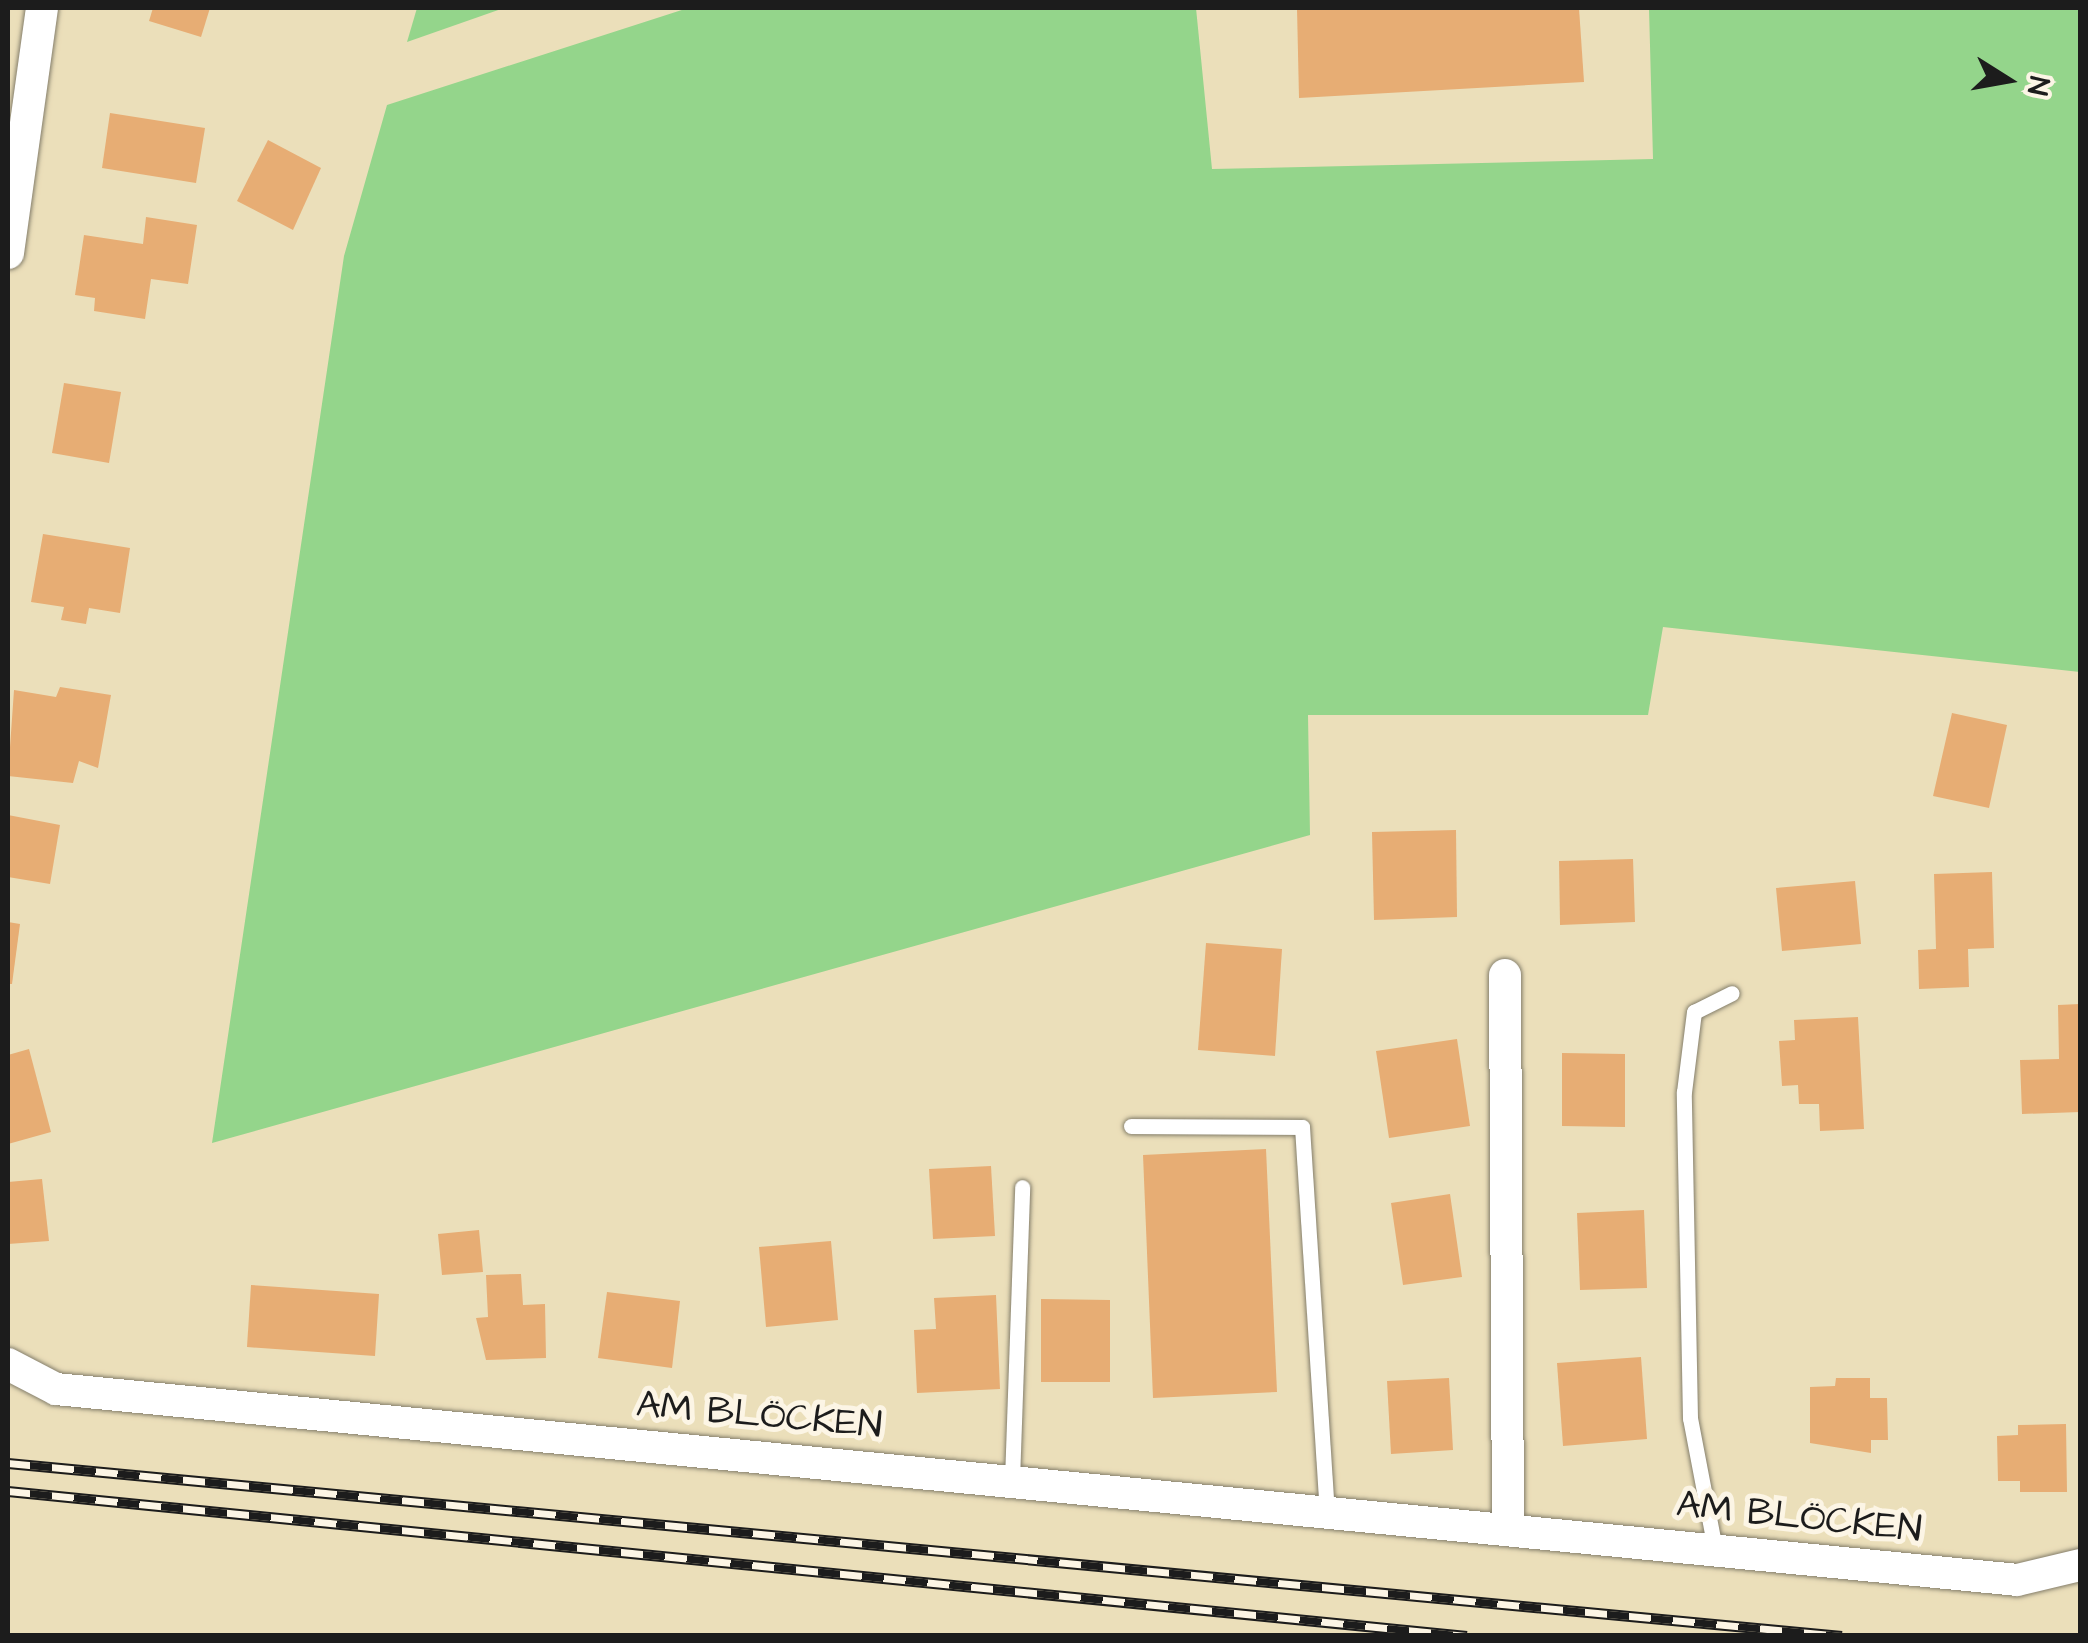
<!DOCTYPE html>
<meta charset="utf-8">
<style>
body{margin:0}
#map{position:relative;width:2088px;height:1643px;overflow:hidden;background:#ebdfba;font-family:"Architects Daughter",sans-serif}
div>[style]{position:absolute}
.green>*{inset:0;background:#94d58b}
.building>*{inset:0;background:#e7ad74}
.roads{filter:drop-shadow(0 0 2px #847e6b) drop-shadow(0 0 2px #847e6b)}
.service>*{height:15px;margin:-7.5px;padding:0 7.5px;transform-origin:7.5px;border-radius:7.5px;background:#fff}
.minor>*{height:32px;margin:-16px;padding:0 16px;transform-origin:16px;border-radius:16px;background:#fff}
.rail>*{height:11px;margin-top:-5.5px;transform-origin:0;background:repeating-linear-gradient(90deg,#fcf5e5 0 22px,#1c1c1c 0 44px);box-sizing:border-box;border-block:2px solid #1c1c1c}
span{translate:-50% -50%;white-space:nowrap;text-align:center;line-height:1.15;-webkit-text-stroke:10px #fcf5e5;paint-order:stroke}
.street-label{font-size:38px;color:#1c1c1c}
.frame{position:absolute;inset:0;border:10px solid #1c1c1c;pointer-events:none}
.north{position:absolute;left:1958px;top:30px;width:100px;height:100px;-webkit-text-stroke:8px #fcf5e5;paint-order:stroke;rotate:101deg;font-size:28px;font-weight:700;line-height:40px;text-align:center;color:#1c1c1c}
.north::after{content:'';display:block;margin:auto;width:35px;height:45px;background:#1c1c1c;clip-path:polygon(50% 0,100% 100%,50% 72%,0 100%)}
</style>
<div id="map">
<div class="green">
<i style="clip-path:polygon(417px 8px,504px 8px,407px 42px)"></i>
<i style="clip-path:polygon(688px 8px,1196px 8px,1212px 169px,1653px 159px,1649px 8px,2080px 8px,2080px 672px,1663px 627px,1648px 715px,1308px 715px,1310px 835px,212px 1143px,344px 256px,387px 105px)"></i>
</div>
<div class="building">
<i style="clip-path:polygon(153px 8px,210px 8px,201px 37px,149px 21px)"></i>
<i style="clip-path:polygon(1297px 8px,1579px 8px,1584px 82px,1299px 98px)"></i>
<i style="clip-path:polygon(110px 113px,205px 128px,196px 183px,102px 168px)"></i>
<i style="clip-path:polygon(268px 140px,321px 168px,293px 230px,237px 201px)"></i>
<i style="clip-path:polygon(146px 217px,197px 225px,188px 284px,151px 279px,145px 319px,94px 311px,95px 298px,75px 295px,84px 235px,143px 244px)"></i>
<i style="clip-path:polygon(64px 383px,121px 392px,109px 463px,52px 453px)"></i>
<i style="clip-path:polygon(43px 534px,130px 548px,120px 613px,89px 608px,86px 624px,61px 620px,64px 607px,31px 602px)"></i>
<i style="clip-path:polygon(60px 687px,111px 695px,98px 768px,79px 761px,73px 783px,8px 776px,14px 690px,56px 697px)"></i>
<i style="clip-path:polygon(1952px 713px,2007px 725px,1989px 808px,1933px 796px)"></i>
<i style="clip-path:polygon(8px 815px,60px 825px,50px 884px,8px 877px)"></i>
<i style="clip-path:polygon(1456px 830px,1457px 917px,1374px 920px,1372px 832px)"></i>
<i style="clip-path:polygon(1633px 859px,1635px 922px,1560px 925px,1559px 861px)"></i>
<i style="clip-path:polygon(1992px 872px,1994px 948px,1968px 949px,1969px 987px,1919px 989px,1918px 950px,1936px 949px,1934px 874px)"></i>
<i style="clip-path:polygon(1855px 881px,1861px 944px,1782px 951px,1776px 888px)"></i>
<i style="clip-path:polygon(8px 922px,20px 924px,12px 984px,8px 984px)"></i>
<i style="clip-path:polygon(1206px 943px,1282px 949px,1275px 1056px,1198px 1050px)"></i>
<i style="clip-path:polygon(2080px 1004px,2080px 1112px,2022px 1114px,2020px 1060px,2059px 1059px,2058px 1005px)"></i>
<i style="clip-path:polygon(1858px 1017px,1864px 1129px,1820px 1131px,1819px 1104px,1799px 1104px,1798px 1085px,1782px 1086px,1779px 1041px,1795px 1040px,1794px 1020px)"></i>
<i style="clip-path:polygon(1457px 1039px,1470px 1126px,1389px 1138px,1376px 1051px)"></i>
<i style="clip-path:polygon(29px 1049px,51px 1132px,8px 1144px,8px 1055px)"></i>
<i style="clip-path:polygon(1562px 1053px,1625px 1054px,1625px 1127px,1562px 1126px)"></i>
<i style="clip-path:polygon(1266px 1149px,1277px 1392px,1153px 1398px,1143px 1155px)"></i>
<i style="clip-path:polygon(991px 1166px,995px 1236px,933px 1239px,929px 1169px)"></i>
<i style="clip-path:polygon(42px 1179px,49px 1241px,8px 1244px,8px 1182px)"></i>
<i style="clip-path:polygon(1450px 1194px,1462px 1277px,1403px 1285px,1391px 1203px)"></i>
<i style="clip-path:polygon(1644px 1210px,1647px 1288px,1580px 1290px,1577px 1213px)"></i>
<i style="clip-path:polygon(479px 1230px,483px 1272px,442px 1275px,438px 1234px)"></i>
<i style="clip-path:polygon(831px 1241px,838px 1320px,766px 1327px,759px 1247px)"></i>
<i style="clip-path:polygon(521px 1274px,523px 1305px,545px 1304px,546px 1358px,486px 1360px,476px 1318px,488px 1317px,486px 1275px)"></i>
<i style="clip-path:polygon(251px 1285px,379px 1294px,375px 1356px,247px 1347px)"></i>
<i style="clip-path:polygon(607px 1292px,680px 1301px,672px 1368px,598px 1358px)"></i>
<i style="clip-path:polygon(996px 1295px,1000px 1389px,917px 1393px,914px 1330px,936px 1329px,934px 1298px)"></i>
<i style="clip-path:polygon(1041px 1299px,1110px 1300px,1110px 1382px,1041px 1382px)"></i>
<i style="clip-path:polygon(1641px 1357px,1647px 1439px,1563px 1446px,1557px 1363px)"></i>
<i style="clip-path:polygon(1449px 1378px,1453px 1450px,1391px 1454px,1387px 1381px)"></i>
<i style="clip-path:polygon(1836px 1378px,1870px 1378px,1870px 1398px,1887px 1398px,1888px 1440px,1871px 1440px,1871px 1453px,1810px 1443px,1810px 1387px,1835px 1386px)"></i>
<i style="clip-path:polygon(2066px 1424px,2067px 1492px,2020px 1492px,2020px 1481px,1998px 1481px,1997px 1436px,2018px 1435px,2018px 1425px)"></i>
</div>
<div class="roads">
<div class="service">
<i style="left:1131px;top:1126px;width:171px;rotate:0.3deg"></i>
<i style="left:1302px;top:1127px;width:384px;rotate:86.3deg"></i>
<i style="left:1012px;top:1480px;width:293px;rotate:-88deg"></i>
<i style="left:1715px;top:1549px;width:133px;rotate:-100.8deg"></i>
<i style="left:1690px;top:1418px;width:326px;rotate:-91.1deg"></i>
<i style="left:1684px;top:1092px;width:81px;rotate:-82.9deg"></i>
<i style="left:1694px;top:1012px;width:42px;rotate:-26.6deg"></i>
</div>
<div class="minor">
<i style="left:8px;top:253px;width:247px;rotate:-82.1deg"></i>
<i style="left:1505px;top:975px;width:553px;rotate:89.69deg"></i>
<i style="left:8px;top:1364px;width:54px;rotate:27.5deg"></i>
<i style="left:56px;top:1389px;width:1970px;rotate:5.56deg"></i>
<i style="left:2017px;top:1580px;width:65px;rotate:-13.4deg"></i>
</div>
</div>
<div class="rail">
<i style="left:8px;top:1463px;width:1842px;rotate:5.39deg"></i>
<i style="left:8px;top:1491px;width:1466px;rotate:5.68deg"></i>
</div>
<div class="street-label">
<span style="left:759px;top:1416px;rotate:5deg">AM BLÖCKEN</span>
<span style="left:1799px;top:1518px;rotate:6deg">AM BLÖCKEN</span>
</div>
<div class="frame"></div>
<div class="north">N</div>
</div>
